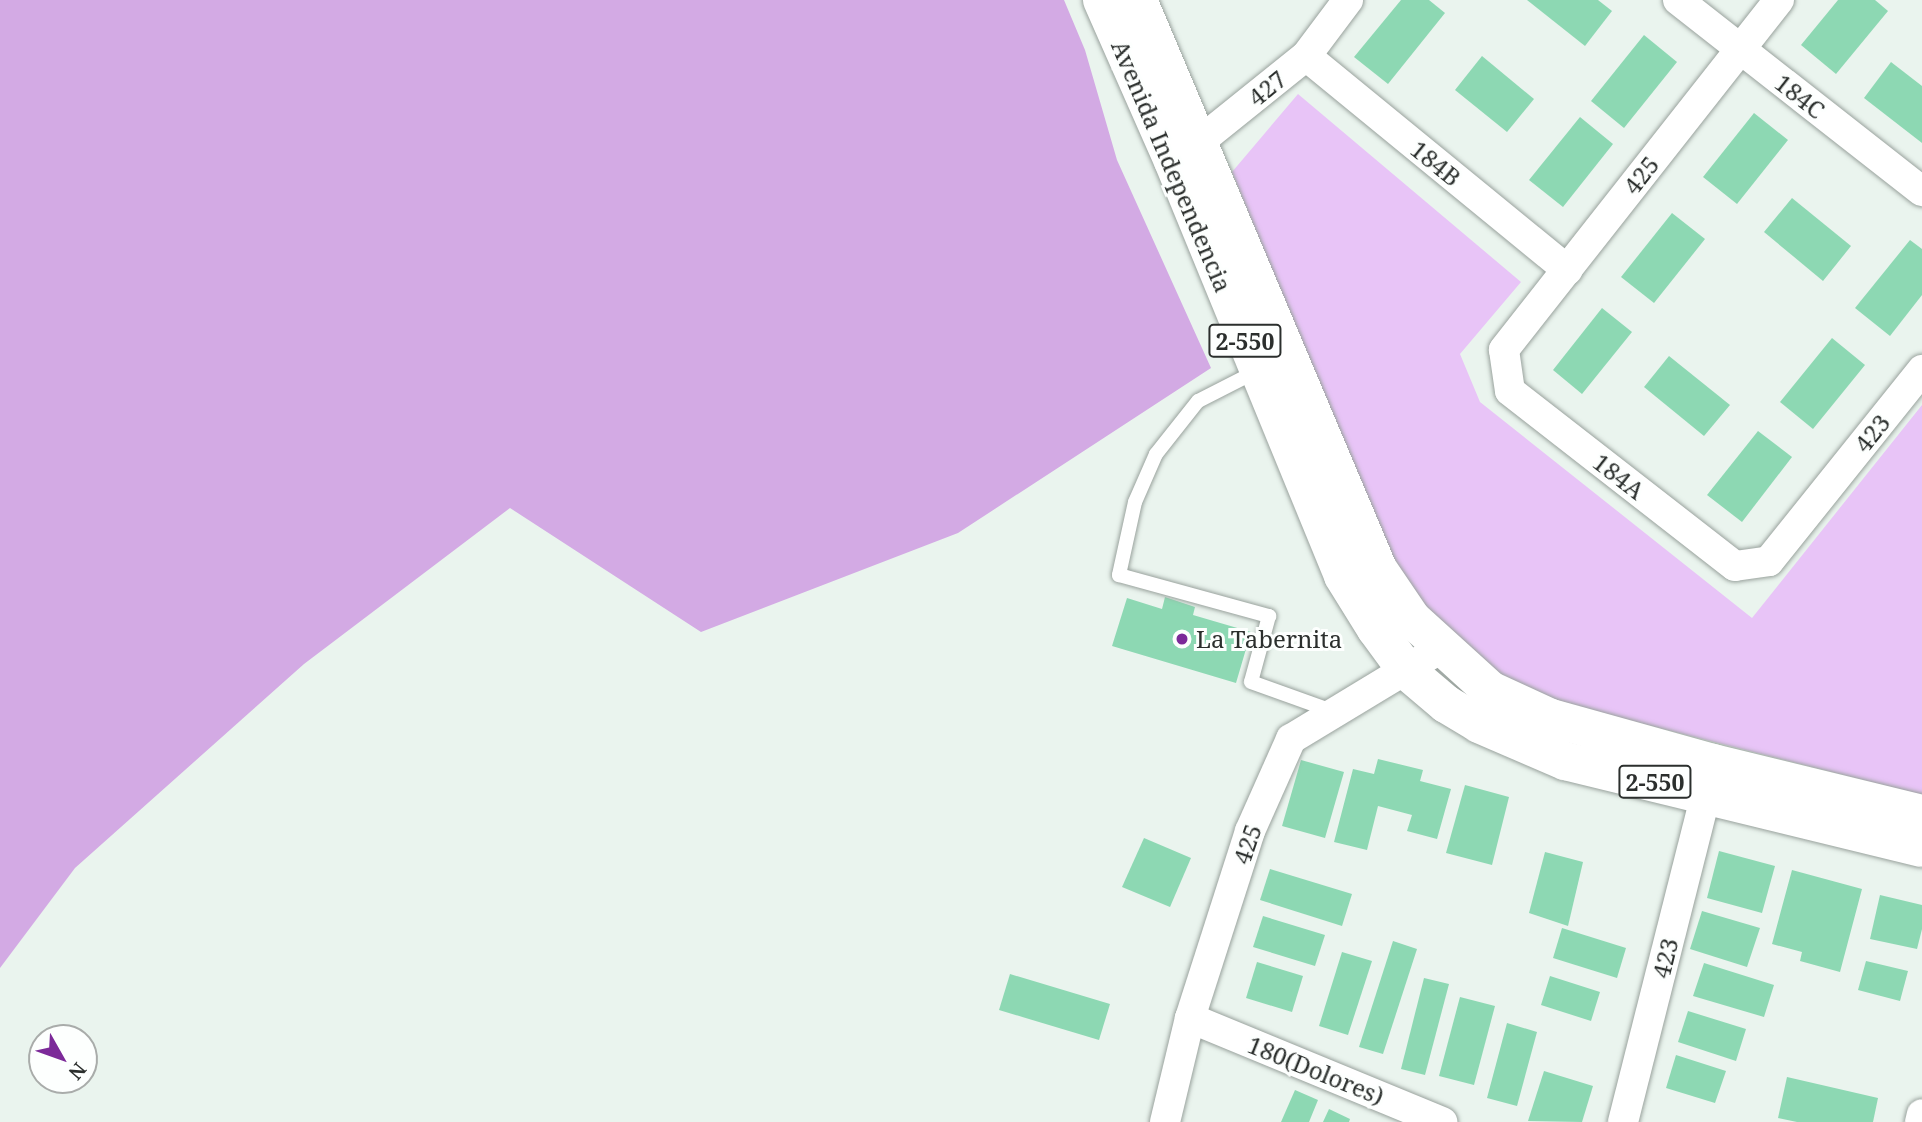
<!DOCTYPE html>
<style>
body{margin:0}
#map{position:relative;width:1922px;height:1122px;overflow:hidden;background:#eaf4ee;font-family:"Noto Serif",serif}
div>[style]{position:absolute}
.green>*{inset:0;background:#e8c4f7}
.forest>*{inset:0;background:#d3aae4}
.building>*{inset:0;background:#8dd8b3}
.roads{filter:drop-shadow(0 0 2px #99a29d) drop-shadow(0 0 2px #99a29d)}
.service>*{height:14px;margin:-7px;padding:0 7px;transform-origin:7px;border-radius:7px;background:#fff}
.minor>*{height:30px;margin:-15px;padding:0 15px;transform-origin:15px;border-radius:15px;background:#fff}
.primary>*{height:38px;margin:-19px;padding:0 19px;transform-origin:19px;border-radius:19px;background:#fff}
.dots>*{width:19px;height:19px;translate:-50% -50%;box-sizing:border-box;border:4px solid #fdfffe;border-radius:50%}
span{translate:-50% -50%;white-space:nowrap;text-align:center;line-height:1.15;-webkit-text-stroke:6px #fdfffe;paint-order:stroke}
.shield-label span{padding:2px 5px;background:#fdfffe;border:2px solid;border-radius:5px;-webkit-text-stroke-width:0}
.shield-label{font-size:23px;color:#2b2f2d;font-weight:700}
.street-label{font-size:24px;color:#2b2f2d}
.poi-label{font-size:24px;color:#2b2f2d}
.left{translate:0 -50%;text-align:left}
.north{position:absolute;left:28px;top:1024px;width:70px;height:70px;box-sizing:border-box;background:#fdfffe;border:2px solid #a9acaa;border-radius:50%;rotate:130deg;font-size:19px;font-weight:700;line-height:28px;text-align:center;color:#2b2f2d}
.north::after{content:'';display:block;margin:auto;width:24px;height:32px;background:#7c2a99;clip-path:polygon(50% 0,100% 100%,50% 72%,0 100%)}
</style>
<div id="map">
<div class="green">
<i style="clip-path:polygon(1298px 94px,1521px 282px,1460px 354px,1480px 402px,1752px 618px,1922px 405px,1922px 795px,1542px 698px,1471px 659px,1395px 572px,1232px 172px)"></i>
</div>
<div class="forest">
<i style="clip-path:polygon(0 0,1064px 0,1085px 50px,1117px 160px,1211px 368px,958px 533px,701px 632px,510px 508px,304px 664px,75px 868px,0 968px)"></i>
</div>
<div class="building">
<i style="clip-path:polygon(1401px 0,1429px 0,1445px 13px,1388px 84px,1354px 57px)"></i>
<i style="clip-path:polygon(1527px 0,1598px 0,1612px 11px,1585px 46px)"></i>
<i style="clip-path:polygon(1838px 0,1875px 0,1888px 11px,1836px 74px,1801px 45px)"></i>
<i style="clip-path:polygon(1644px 35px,1677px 62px,1624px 128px,1591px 101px)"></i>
<i style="clip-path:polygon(1482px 56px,1534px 99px,1507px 132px,1455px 90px)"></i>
<i style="clip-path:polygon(1891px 62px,1922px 86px,1922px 143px,1864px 98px)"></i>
<i style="clip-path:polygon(1754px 113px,1788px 140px,1737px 204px,1703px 177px)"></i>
<i style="clip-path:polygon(1580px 117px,1613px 144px,1563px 207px,1529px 180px)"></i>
<i style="clip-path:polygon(1792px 198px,1851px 246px,1823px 281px,1764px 232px)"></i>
<i style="clip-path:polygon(1672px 213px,1705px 239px,1654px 303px,1621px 277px)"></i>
<i style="clip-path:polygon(1910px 240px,1922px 249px,1922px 295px,1890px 336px,1855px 308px)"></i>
<i style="clip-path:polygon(1602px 308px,1632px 332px,1582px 394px,1553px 370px)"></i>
<i style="clip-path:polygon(1832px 338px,1865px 365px,1813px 429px,1780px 402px)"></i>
<i style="clip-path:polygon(1669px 356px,1730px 405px,1704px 436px,1644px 387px)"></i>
<i style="clip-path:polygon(1758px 431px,1792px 457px,1742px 522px,1707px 495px)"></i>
<i style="clip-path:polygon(1165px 597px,1195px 607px,1193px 615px,1251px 632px,1236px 683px,1112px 646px,1127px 598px,1162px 609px)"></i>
<i style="clip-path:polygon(1378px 759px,1423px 770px,1420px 781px,1451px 789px,1437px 839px,1407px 831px,1412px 815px,1378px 806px,1367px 850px,1334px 842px,1353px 769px,1374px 774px)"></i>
<i style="clip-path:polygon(1301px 760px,1344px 772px,1325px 838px,1282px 826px)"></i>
<i style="clip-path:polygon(1465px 785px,1509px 797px,1492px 865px,1446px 853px)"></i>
<i style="clip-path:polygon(1144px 838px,1191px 858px,1170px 907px,1122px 887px)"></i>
<i style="clip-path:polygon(1719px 851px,1775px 866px,1762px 913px,1707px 898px)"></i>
<i style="clip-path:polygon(1545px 852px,1583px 862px,1568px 926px,1529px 913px)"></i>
<i style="clip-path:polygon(1270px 869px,1352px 894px,1342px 926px,1260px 900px)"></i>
<i style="clip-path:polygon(1792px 870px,1862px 889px,1840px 972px,1800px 961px,1802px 952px,1772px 944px)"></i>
<i style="clip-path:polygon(1880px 895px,1922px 905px,1922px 929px,1917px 949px,1870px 939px)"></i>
<i style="clip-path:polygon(1702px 911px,1760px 928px,1747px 967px,1690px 949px)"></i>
<i style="clip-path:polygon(1263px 916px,1325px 935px,1315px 966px,1253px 947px)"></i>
<i style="clip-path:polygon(1562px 928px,1626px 948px,1617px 978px,1553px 958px)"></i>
<i style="clip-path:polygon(1393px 941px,1417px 949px,1383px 1054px,1359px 1047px)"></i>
<i style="clip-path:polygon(1342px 952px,1372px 961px,1348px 1035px,1319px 1026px)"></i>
<i style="clip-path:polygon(1866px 961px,1908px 971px,1900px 1001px,1858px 990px)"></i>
<i style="clip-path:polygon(1257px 962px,1303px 976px,1292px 1012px,1246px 998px)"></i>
<i style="clip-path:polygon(1704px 963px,1774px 985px,1764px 1017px,1693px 996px)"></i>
<i style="clip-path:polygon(1010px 974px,1110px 1004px,1099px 1040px,999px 1010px)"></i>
<i style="clip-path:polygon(1550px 976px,1600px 992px,1591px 1021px,1541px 1005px)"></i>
<i style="clip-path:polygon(1424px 978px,1449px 984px,1425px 1075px,1401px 1069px)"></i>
<i style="clip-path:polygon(1460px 997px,1495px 1006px,1474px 1085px,1439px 1076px)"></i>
<i style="clip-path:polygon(1688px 1011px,1746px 1029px,1736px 1061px,1678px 1042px)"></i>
<i style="clip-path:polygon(1507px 1023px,1537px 1032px,1517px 1106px,1487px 1098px)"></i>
<i style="clip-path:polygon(1676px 1055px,1726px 1071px,1715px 1103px,1666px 1088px)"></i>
<i style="clip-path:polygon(1544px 1071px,1593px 1086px,1582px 1122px,1528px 1121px)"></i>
<i style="clip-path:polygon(1787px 1077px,1878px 1098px,1873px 1122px,1797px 1122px,1778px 1118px)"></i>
<i style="clip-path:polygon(1295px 1090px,1318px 1100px,1309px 1122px,1281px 1122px)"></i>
<i style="clip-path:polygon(1329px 1109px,1350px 1119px,1349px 1122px,1323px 1122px)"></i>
</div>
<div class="roads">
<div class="service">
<i style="left:1257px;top:371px;width:66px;rotate:153deg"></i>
<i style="left:1198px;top:401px;width:68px;rotate:128.4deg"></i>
<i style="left:1156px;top:454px;width:52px;rotate:113.6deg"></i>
<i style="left:1135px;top:502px;width:75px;rotate:102.4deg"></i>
<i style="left:1119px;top:575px;width:156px;rotate:15.3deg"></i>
<i style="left:1269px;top:616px;width:68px;rotate:105.3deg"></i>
<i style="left:1251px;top:682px;width:86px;rotate:19.7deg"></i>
</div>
<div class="minor">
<i style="left:1678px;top:0;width:310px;rotate:38.1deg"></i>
<i style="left:1779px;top:0;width:445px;rotate:128.2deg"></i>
<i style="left:1504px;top:350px;width:41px;rotate:81.7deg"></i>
<i style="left:1510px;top:391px;width:285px;rotate:37.9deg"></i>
<i style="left:1735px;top:566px;width:34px;rotate:-8deg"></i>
<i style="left:1769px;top:561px;width:245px;rotate:-51.3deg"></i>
<i style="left:1306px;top:56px;width:338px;rotate:39.3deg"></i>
<i style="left:1184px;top:154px;width:156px;rotate:-38.8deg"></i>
<i style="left:1306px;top:56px;width:70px;rotate:-53.1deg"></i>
<i style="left:1190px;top:1018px;width:273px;rotate:22.4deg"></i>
<i style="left:1165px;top:1122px;width:107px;rotate:-76.5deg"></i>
<i style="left:1190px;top:1018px;width:196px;rotate:-72.2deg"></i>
<i style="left:1250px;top:831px;width:101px;rotate:-66deg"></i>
<i style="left:1291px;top:739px;width:175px;rotate:-31.2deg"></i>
<i style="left:1623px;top:1122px;width:338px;rotate:-75.8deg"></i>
<i style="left:1920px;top:1122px;width:8px;rotate:-76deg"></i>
</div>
<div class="primary">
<i style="left:1102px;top:0;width:176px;rotate:66.2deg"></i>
<i style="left:1173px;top:161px;width:448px;rotate:67.7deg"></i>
<i style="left:1343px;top:576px;width:62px;rotate:58.1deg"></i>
<i style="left:1376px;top:629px;width:52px;rotate:53.6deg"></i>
<i style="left:1407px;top:671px;width:51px;rotate:40.2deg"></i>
<i style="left:1446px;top:704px;width:39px;rotate:31deg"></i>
<i style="left:1479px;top:724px;width:94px;rotate:23.3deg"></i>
<i style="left:1565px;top:761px;width:367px;rotate:13.7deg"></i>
<i style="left:1138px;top:0;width:618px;rotate:67.13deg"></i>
<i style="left:1378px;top:569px;width:60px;rotate:55.8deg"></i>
<i style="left:1412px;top:619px;width:105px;rotate:42.3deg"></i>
<i style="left:1490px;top:690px;width:67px;rotate:24.7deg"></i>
<i style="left:1551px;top:718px;width:168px;rotate:15.5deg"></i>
<i style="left:1713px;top:763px;width:215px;rotate:13.7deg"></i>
</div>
</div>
<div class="dots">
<i style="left:1182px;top:639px;background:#7c2a99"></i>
</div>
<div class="shield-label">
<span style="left:1245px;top:341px">2-550</span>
<span style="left:1655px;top:782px">2-550</span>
</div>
<div class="street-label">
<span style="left:1267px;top:88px;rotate:-39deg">427</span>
<span style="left:1800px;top:96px;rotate:38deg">184C</span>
<span style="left:1436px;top:163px;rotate:39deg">184B</span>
<span style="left:1172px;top:166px;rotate:67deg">Avenida Independencia</span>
<span style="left:1641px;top:175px;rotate:-52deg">425</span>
<span style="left:1872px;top:433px;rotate:-51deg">423</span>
<span style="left:1619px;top:476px;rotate:38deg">184A</span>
<span style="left:1247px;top:844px;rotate:-71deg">425</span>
<span style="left:1665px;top:958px;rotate:-76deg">423</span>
<span style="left:1316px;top:1070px;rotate:22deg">180(Dolores)</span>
</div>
<div class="poi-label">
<span class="left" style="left:1196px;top:639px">La Tabernita</span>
</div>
<div class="north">N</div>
</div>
